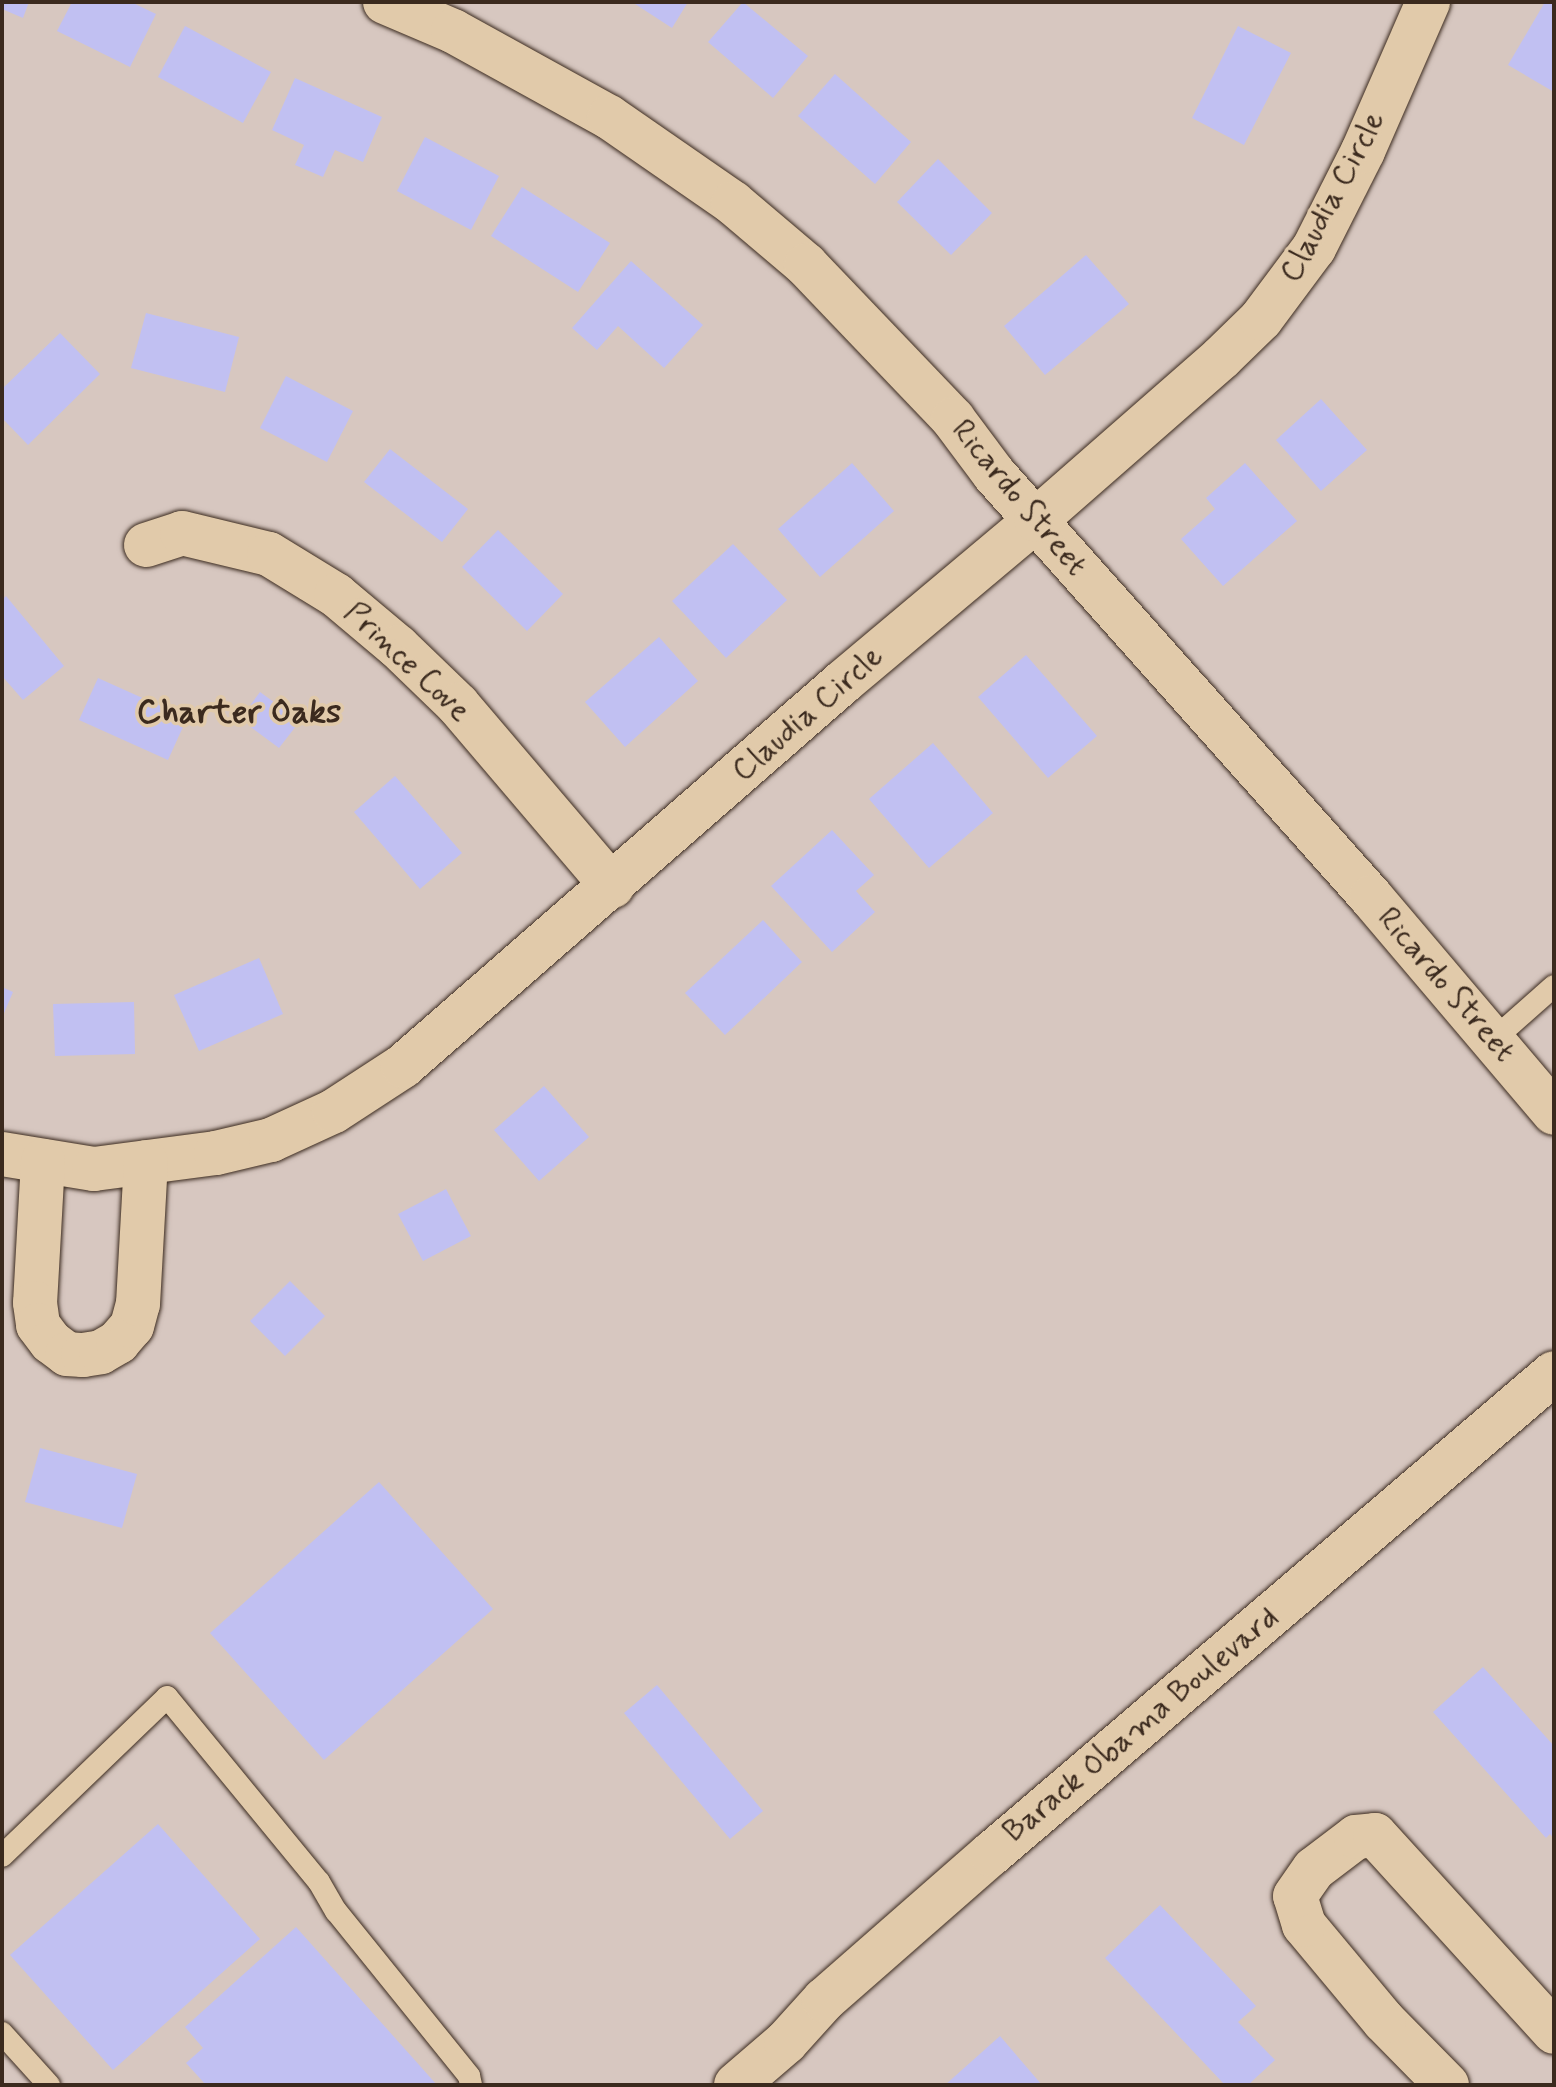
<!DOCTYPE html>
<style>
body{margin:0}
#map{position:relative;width:1556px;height:2087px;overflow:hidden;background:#d7c7c0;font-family:Mynerve,sans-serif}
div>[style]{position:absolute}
.building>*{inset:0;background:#c1c0f2}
.roads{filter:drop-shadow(0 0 2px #3b2a1e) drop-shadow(0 0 2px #3b2a1e)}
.service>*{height:22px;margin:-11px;padding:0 11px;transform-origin:11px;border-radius:11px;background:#e1caaa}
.minor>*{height:44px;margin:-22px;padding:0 22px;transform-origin:22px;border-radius:22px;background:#e1caaa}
.secondary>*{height:44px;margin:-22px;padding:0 22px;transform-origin:22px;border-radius:22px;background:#e1caaa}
span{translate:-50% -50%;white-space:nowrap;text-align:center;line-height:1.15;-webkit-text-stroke:7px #e1caaa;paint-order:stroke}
.street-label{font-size:32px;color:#3b2a1e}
.neighbourhood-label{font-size:34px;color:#3b2a1e;font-weight:700}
.frame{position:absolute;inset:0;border:4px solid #3b2a1e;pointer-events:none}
</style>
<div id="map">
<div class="building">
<i style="clip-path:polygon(2px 2px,29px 2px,23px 18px,2px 9px)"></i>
<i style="clip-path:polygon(72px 2px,131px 2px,156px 14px,130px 67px,57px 31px)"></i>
<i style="clip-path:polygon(632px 2px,688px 2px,672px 28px)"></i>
<i style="clip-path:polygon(743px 2px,808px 56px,773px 98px,708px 42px)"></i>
<i style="clip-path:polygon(1545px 2px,1554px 2px,1554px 92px,1508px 65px)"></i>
<i style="clip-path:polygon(185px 26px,271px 72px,243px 123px,158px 77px)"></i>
<i style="clip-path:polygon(1238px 26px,1291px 53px,1244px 145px,1192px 118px)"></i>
<i style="clip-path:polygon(835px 74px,911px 142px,875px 184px,798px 116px)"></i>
<i style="clip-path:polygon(295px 78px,382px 117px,363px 162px,335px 150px,323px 177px,295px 165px,304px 145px,272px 130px)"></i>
<i style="clip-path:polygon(425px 137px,499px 176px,471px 230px,397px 191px)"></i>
<i style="clip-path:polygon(938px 159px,992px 213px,951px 255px,897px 202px)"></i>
<i style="clip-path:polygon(522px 187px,610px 243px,578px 292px,491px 236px)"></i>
<i style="clip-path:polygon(1086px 255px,1129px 304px,1045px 375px,1004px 326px)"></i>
<i style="clip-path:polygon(631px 261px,703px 325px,664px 368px,618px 326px,597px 350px,572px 328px)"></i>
<i style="clip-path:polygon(146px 313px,239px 337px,225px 392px,131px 368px)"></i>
<i style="clip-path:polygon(60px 333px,100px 374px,28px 445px,2px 418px,2px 389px)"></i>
<i style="clip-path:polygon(286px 376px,353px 411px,327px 462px,260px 428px)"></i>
<i style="clip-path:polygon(1321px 399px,1367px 450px,1321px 491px,1276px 440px)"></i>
<i style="clip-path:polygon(390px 449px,468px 509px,442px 542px,364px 482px)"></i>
<i style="clip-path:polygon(852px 463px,894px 511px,820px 577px,778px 529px)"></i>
<i style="clip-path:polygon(1245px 463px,1297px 521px,1223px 586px,1181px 539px,1215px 509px,1206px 498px)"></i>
<i style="clip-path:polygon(498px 530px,563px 594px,527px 631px,462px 567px)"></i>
<i style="clip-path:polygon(733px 544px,787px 600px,726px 658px,672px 601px)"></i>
<i style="clip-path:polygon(6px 596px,64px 666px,23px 700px,2px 676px,2px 600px)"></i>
<i style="clip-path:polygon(659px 637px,698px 681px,625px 747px,585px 702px)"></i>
<i style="clip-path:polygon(1026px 655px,1097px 736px,1048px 778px,978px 697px)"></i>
<i style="clip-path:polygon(98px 678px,187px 718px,168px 760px,79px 720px)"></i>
<i style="clip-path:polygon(260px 692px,300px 721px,279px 748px,240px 719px)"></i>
<i style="clip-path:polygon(933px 743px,993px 813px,929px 868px,869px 799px)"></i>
<i style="clip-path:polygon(395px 776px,462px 853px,420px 889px,354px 812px)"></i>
<i style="clip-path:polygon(832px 830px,874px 875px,856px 891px,875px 912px,832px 952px,771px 886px)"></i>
<i style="clip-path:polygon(763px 920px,802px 962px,725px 1035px,685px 993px)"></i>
<i style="clip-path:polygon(259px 958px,283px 1014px,199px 1051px,174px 995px)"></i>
<i style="clip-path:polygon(2px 987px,13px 992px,2px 1018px)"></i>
<i style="clip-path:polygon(134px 1002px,135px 1054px,55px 1056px,53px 1004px)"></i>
<i style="clip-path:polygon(544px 1086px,589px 1137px,539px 1181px,494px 1130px)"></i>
<i style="clip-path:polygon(446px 1189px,471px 1236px,423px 1261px,398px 1214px)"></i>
<i style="clip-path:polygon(290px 1281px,325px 1316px,285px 1356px,250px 1321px)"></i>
<i style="clip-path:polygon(40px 1448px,137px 1474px,122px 1528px,25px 1502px)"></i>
<i style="clip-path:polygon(379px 1482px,493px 1609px,324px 1760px,210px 1633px)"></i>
<i style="clip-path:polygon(1483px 1667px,1554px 1746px,1554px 1839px,1550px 1834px,1546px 1838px,1433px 1712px)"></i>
<i style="clip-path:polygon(657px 1685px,763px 1811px,730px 1839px,624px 1713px)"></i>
<i style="clip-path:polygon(158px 1824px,260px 1939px,113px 2070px,10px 1955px)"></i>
<i style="clip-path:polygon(1160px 1905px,1256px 2006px,1238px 2022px,1275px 2060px,1248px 2085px,1225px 2085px,1105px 1958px)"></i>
<i style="clip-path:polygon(296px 1927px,437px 2085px,206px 2085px,186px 2063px,203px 2048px,185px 2027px)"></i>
<i style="clip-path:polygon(1000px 2036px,1042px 2085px,945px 2085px)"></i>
</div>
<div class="roads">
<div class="service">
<i style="left:1493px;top:1040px;width:81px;rotate:-41.5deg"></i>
<i style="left:2px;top:1856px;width:229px;rotate:-43.9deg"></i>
<i style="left:167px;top:1697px;width:239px;rotate:50.6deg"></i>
<i style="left:319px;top:1882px;width:34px;rotate:60deg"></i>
<i style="left:336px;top:1911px;width:212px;rotate:51.1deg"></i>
<i style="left:469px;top:2076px;width:9px;rotate:77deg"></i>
<i style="left:2px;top:2033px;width:70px;rotate:47.9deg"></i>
</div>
<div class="minor">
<i style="left:385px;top:2px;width:74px;rotate:23.1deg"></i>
<i style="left:453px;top:31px;width:178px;rotate:28.9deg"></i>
<i style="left:609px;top:117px;width:151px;rotate:34.7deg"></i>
<i style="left:733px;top:203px;width:96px;rotate:40.3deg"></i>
<i style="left:806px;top:265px;width:213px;rotate:46.3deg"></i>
<i style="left:953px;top:419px;width:69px;rotate:53.3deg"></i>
<i style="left:994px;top:474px;width:567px;rotate:48.29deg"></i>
<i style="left:1371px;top:897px;width:283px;rotate:49.7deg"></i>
<i style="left:146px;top:545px;width:38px;rotate:-18deg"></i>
<i style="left:182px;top:533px;width:89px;rotate:13.6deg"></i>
<i style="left:269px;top:554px;width:79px;rotate:31.5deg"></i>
<i style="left:336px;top:595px;width:81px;rotate:40deg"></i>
<i style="left:398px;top:647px;width:83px;rotate:44deg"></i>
<i style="left:458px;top:705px;width:238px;rotate:49.6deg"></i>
<i style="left:2px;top:1154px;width:93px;rotate:9.3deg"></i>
<i style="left:94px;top:1169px;width:123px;rotate:-7.5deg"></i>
<i style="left:216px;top:1153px;width:57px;rotate:-13.3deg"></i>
<i style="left:271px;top:1140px;width:69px;rotate:-24.7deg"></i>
<i style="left:334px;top:1111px;width:82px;rotate:-33.1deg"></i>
<i style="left:403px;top:1066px;width:584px;rotate:-41.11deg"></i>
<i style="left:843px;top:682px;width:252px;rotate:-40deg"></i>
<i style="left:1036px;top:520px;width:246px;rotate:-41.2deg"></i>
<i style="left:1221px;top:358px;width:56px;rotate:-44.3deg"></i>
<i style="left:1261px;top:319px;width:89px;rotate:-53.3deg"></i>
<i style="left:1314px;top:248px;width:109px;rotate:-63.2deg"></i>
<i style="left:1363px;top:151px;width:163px;rotate:-66.4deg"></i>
<i style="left:43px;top:1161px;width:142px;rotate:93.2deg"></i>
<i style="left:35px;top:1303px;width:22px;rotate:82deg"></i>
<i style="left:38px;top:1325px;width:21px;rotate:53deg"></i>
<i style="left:51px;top:1342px;width:20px;rotate:37deg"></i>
<i style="left:67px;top:1354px;width:16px;rotate:4deg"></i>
<i style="left:83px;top:1355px;width:18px;rotate:-9deg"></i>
<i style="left:101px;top:1352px;width:20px;rotate:-30deg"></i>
<i style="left:118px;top:1342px;width:21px;rotate:-49deg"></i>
<i style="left:132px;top:1326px;width:23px;rotate:-75deg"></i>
<i style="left:138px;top:1304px;width:142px;rotate:-86.8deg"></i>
<i style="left:1447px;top:2085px;width:90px;rotate:-134.5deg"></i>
<i style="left:1384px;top:2021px;width:125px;rotate:-129.8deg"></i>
<i style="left:1304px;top:1925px;width:30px;rotate:-107deg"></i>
<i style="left:1295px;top:1896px;width:33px;rotate:-55deg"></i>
<i style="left:1314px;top:1869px;width:53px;rotate:-37.3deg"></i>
<i style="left:1356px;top:1837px;width:19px;rotate:-6deg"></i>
<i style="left:1375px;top:1835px;width:266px;rotate:47.7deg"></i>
</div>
<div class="secondary">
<i style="left:736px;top:2085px;width:66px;rotate:-40.7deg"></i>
<i style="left:786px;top:2042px;width:57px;rotate:-47.9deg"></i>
<i style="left:824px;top:2000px;width:222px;rotate:-41.2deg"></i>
<i style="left:991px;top:1854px;width:740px;rotate:-40.51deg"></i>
</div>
</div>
<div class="street-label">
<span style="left:1333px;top:197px;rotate:-62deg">Claudia Circle</span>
<span style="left:1019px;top:498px;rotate:50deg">Ricardo Street</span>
<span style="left:407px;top:662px;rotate:43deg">Prince Cove</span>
<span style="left:808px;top:714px;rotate:-41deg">Claudia Circle</span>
<span style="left:1446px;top:985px;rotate:49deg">Ricardo Street</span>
<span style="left:1141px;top:1725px;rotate:-40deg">Barack Obama Boulevard</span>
</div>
<div class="neighbourhood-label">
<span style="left:239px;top:713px">Charter Oaks</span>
</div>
<div class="frame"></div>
</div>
